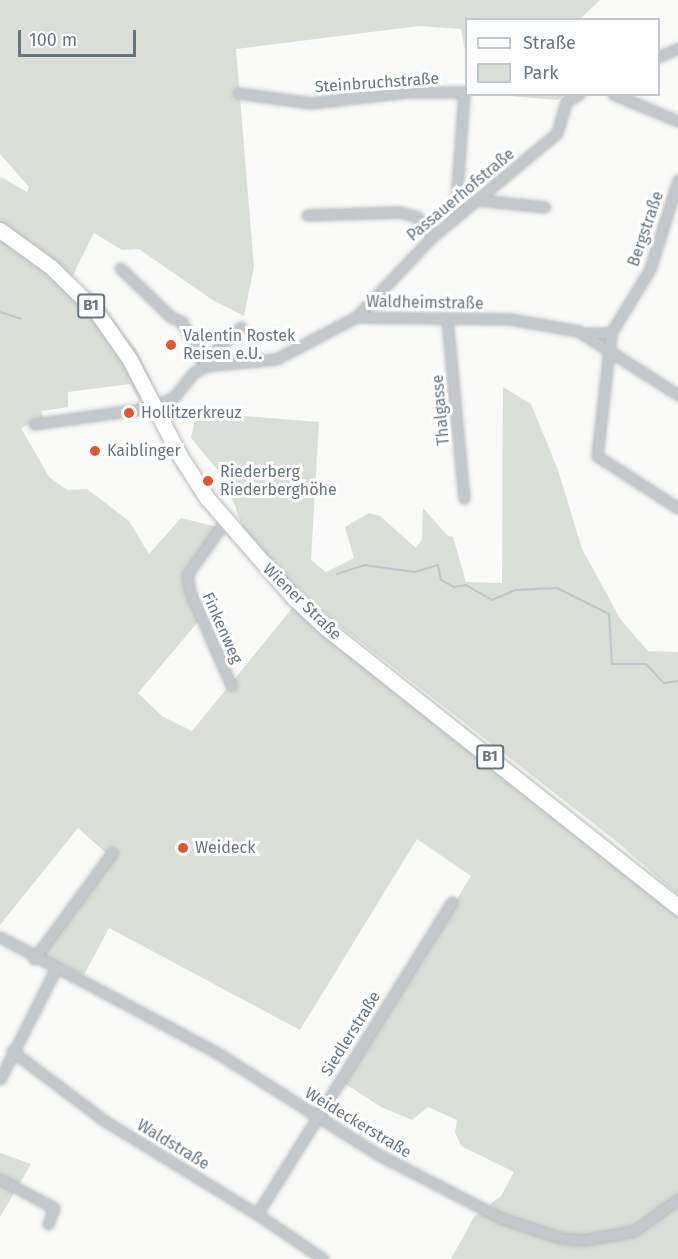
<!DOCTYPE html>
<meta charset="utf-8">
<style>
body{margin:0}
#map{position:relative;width:678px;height:1259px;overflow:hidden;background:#fafaf8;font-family:"Fira Sans",sans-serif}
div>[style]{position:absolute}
.green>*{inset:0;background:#dadfd7}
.stream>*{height:2px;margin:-1px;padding:0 1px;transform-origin:1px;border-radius:1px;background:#bbc7cb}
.roads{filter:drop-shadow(0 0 2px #b5babe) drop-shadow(0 0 2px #b5babe)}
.minor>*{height:9px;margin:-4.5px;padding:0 4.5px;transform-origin:4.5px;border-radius:4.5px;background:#c3c8cc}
.primary>*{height:15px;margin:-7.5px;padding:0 7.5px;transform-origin:7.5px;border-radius:7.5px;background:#fff}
.dots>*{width:16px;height:16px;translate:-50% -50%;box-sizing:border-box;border:3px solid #fff;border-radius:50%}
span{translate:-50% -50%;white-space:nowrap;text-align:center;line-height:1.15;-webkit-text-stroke:6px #fff;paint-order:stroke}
.shield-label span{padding:2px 4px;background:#fff;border:2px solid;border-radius:4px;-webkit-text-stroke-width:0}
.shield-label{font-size:15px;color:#657683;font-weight:700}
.street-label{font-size:16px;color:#657683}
.poi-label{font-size:16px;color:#657683}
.left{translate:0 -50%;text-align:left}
.legend{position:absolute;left:465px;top:18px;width:195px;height:78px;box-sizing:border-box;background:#fff;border:2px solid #c1c8cd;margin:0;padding:8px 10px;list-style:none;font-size:18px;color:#657683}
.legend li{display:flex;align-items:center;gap:12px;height:30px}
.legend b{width:30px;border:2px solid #c1c8cd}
.scale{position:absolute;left:18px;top:30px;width:118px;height:27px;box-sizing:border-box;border:3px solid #657683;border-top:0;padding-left:8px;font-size:18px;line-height:21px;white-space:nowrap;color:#657683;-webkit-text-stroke:4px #fff;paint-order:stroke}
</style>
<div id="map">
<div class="green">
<i style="clip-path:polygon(0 0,600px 0,580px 19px,466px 20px,466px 56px,461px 29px,419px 26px,236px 49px,254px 267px,244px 316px,211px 299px,139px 249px,122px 250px,94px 233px,72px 277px,106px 310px,136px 349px,158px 394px,142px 398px,136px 406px,139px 400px,130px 384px,68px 392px,68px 407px,42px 411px,43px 418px,21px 428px,49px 477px,67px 490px,87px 489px,129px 521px,149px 554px,181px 518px,217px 527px,188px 571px,202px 617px,138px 693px,162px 716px,192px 731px,294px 606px,678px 917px,678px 1259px,451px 1259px,474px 1217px,501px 1196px,514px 1172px,461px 1146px,455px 1132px,457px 1120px,428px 1107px,412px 1120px,381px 1107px,344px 1083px,471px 876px,417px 839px,300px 1030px,109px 928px,84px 975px,40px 956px,106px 853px,78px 828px,0 925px,0 180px,1px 177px,27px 192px,29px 187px,0 154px)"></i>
<i style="clip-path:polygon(497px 95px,563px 94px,563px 95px,558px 100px)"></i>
<i style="clip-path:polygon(503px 387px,531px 404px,558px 470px,582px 549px,621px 620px,648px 651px,678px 652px,678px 895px,616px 841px,303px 597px,247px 540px,225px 479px,191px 438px,195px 418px,206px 413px,319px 422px,311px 560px,326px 572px,354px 558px,345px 527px,369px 513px,380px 516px,416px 548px,422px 539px,423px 508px,448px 536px,453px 537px,466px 582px,502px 583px)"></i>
<i style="clip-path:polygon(0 1153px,31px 1164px,0 1217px)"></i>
</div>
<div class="stream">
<i style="left:0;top:312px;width:22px;rotate:18deg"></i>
<i style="left:337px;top:574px;width:28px;rotate:-18deg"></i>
<i style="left:364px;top:565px;width:51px;rotate:7.8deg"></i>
<i style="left:415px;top:572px;width:24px;rotate:-17deg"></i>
<i style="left:438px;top:565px;width:15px;rotate:79deg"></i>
<i style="left:441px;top:580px;width:15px;rotate:28deg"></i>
<i style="left:454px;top:587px;width:12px;rotate:-9deg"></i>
<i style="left:466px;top:585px;width:30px;rotate:30deg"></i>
<i style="left:492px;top:600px;width:25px;rotate:-23deg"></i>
<i style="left:515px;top:590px;width:42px;rotate:-2.7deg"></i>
<i style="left:557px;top:588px;width:58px;rotate:26.6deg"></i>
<i style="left:609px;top:614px;width:50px;rotate:86.6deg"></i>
<i style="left:612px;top:664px;width:34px"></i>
<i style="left:646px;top:664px;width:26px;rotate:47deg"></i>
<i style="left:664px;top:683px;width:14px;rotate:-8deg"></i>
</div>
<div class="roads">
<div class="minor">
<i style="left:658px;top:57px;width:22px;rotate:-24deg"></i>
<i style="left:238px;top:93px;width:73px;rotate:7.9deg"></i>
<i style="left:310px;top:103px;width:98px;rotate:-6.5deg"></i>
<i style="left:407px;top:92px;width:57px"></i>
<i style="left:464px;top:92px;width:127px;rotate:94.1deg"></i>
<i style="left:613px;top:94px;width:70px;rotate:22.6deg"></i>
<i style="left:678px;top:180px;width:93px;rotate:107.5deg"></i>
<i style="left:650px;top:269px;width:75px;rotate:121.4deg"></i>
<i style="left:611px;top:333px;width:124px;rotate:96.5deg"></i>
<i style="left:597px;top:456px;width:96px;rotate:32.7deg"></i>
<i style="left:479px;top:200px;width:66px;rotate:6.1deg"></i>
<i style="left:307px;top:215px;width:93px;rotate:-1.8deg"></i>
<i style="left:400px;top:212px;width:18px;rotate:16deg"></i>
<i style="left:417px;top:217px;width:25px;rotate:50deg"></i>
<i style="left:120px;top:268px;width:71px;rotate:43.9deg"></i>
<i style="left:171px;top:317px;width:12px;rotate:24deg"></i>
<i style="left:182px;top:322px;width:50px;rotate:62.4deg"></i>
<i style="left:356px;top:317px;width:112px;rotate:-46.5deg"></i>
<i style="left:433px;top:236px;width:161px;rotate:-39.7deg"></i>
<i style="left:557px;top:133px;width:33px;rotate:-74deg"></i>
<i style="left:566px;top:101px;width:15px;rotate:-28deg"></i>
<i style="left:447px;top:319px;width:180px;rotate:84.6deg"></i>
<i style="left:586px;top:333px;width:25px"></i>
<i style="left:205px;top:366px;width:11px;rotate:-68deg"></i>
<i style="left:209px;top:356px;width:43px;rotate:-42.2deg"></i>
<i style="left:34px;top:424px;width:122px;rotate:-8deg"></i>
<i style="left:155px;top:407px;width:23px;rotate:-29deg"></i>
<i style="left:175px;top:396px;width:29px;rotate:-52deg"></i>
<i style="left:193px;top:373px;width:14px;rotate:-30deg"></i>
<i style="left:205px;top:366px;width:71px;rotate:-5.6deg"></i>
<i style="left:276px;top:359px;width:90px;rotate:-27.7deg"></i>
<i style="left:356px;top:317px;width:154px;rotate:0.7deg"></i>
<i style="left:510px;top:319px;width:69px;rotate:10deg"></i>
<i style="left:578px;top:331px;width:119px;rotate:32.6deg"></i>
<i style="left:225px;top:521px;width:66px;rotate:125.1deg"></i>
<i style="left:187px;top:575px;width:17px;rotate:80deg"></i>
<i style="left:190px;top:592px;width:102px;rotate:66.2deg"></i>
<i style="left:0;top:937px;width:248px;rotate:28.1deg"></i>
<i style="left:219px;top:1054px;width:189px;rotate:32.3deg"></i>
<i style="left:379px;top:1155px;width:137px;rotate:27.3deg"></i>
<i style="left:501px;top:1218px;width:63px;rotate:18.4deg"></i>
<i style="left:561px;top:1238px;width:22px;rotate:5deg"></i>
<i style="left:583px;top:1240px;width:52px;rotate:-10deg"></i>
<i style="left:634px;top:1231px;width:54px;rotate:-36deg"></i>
<i style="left:34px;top:959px;width:132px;rotate:-53.7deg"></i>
<i style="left:12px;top:1051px;width:116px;rotate:37deg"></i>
<i style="left:105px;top:1121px;width:178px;rotate:31.5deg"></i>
<i style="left:257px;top:1214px;width:80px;rotate:34.3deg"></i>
<i style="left:0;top:1079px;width:122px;rotate:-63.2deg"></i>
<i style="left:0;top:1179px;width:61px;rotate:28.2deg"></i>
<i style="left:54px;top:1208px;width:17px;rotate:111deg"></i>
<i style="left:257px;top:1214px;width:368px;rotate:-58deg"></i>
</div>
<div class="primary">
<i style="left:0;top:230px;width:63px;rotate:36deg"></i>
<i style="left:51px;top:267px;width:63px;rotate:44.4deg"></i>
<i style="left:96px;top:311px;width:60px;rotate:55.2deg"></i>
<i style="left:130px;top:360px;width:108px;rotate:62.5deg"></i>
<i style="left:180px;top:456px;width:50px;rotate:57.3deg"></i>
<i style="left:207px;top:498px;width:131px;rotate:49deg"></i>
<i style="left:293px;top:597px;width:44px;rotate:43.2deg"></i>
<i style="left:325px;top:627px;width:451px;rotate:38.4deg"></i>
</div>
</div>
<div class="dots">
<i style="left:171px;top:345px;background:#e4572e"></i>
<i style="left:129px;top:413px;background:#e4572e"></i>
<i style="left:95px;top:451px;background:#e4572e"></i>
<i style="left:208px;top:481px;background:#e4572e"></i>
<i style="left:183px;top:848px;background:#e4572e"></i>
</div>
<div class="shield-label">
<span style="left:91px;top:306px">B1</span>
<span style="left:490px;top:757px">B1</span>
</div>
<div class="street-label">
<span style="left:377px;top:83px;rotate:-4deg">Steinbruchstraße</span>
<span style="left:461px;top:195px;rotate:-40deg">Passauerhofstraße</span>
<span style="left:646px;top:229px;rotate:-71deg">Bergstraße</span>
<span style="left:425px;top:303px;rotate:1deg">Waldheimstraße</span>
<span style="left:441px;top:410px;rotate:-95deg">Thalgasse</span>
<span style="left:302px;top:602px;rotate:44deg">Wiener Straße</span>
<span style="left:222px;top:628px;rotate:66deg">Finkenweg</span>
<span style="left:351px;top:1034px;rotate:-58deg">Siedlerstraße</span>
<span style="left:358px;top:1123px;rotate:31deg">Weideckerstraße</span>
<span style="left:173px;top:1145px;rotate:31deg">Waldstraße</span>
</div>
<div class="poi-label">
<span class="left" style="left:183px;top:345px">Valentin Rostek<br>Reisen e.U.</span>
<span class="left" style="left:141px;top:413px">Hollitzerkreuz</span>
<span class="left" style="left:107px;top:451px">Kaiblinger</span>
<span class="left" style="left:220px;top:481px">Riederberg<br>Riederberghöhe</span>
<span class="left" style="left:195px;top:848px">Weideck</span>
</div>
<ul class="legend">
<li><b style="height:8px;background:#fff"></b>Straße</li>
<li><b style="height:16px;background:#dadfd7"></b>Park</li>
</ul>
<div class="scale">100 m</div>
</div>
